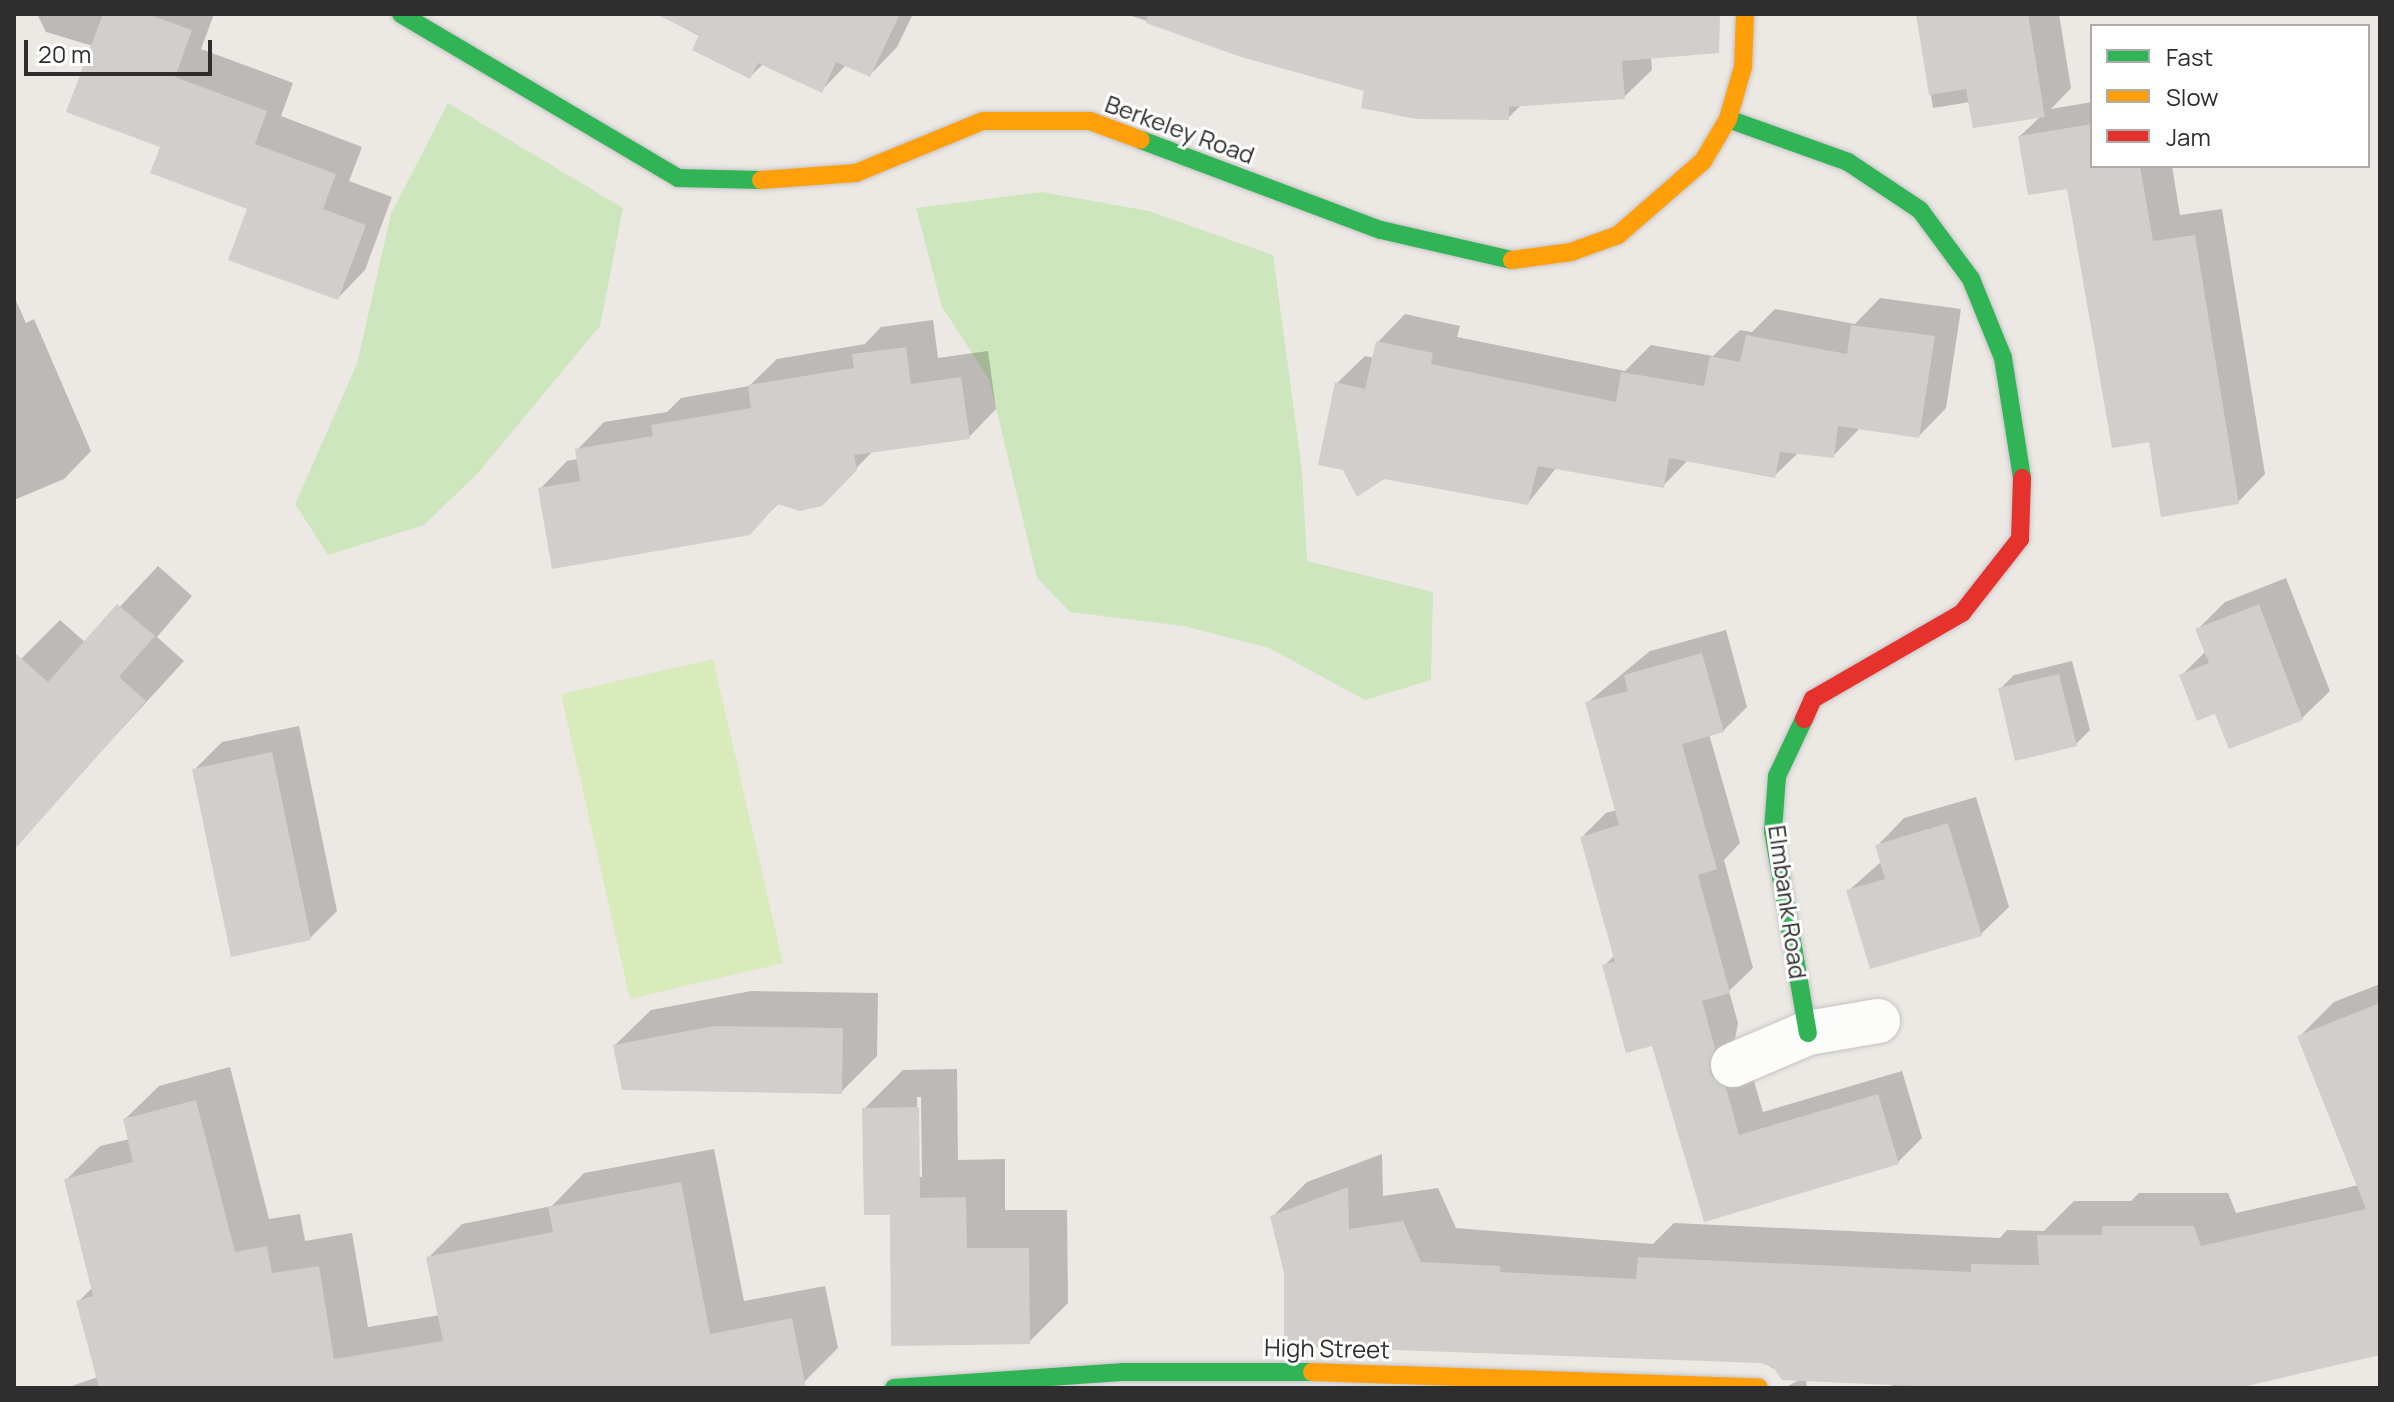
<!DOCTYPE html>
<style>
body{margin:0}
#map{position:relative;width:2394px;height:1402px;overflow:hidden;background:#ece8e4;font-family:Manrope,sans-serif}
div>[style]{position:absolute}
.green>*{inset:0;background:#cee6be}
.pitch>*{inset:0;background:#d9eabb}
.shadow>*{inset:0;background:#0003}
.building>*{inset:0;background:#d1cecb}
.roads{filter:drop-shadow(0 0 2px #c5c4c5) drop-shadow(0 0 2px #c5c4c5)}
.street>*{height:44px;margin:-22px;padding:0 22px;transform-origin:22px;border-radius:22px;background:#fcfcfb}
.fast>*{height:18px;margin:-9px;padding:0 9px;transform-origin:9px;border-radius:9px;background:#30b455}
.slow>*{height:18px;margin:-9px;padding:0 9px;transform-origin:9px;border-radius:9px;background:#ff9f0a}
.jam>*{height:18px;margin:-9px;padding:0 9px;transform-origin:9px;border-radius:9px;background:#e5322d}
span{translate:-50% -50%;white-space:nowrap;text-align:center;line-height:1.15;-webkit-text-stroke:6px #fff;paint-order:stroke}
.street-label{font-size:24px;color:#2e2e2e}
.frame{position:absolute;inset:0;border:16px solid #2e2e2e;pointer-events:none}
.legend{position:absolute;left:2090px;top:24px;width:280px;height:144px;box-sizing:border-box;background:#fff;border:2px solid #ababab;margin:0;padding:10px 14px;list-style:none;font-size:24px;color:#2e2e2e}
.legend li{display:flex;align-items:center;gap:16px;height:40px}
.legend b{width:40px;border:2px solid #ababab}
.scale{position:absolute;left:24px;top:40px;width:188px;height:36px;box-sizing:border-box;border:4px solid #2e2e2e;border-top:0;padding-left:10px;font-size:24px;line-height:28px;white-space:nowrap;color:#2e2e2e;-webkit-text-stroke:6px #fff;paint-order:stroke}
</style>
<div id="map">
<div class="green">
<i style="clip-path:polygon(448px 103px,623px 208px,600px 326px,478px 473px,424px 525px,328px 555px,295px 504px,357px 364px,391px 214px)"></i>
<i style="clip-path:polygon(1042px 192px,1149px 211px,1273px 255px,1302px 470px,1307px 561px,1433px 592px,1431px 680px,1365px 700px,1269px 648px,1184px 626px,1070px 612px,1037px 578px,989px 379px,942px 307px,916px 208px)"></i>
</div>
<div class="pitch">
<i style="clip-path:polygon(713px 659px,783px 963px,630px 999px,561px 694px)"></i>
</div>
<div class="shadow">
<i style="clip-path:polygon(37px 14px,214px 14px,201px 49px,293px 83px,281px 116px,362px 147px,349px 181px,392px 197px,365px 270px,338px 298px,250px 208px,162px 146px,93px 46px,46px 32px)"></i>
<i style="clip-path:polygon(658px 14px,913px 14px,897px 47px,870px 75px,847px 64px,821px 91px,764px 63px,750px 77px,701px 37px)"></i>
<i style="clip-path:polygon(1125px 14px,1687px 14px,1651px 56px,1652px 70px,1624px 97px,1522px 104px,1508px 118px,1367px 90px)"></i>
<i style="clip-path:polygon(1918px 14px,2059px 14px,2071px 88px,2051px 109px,2092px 102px,2092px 166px,2172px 166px,2180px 215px,2222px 209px,2265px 474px,2238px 502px,2151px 440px,2069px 187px,2020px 136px,2041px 116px,1970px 102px,1933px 108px)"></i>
<i style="clip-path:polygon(14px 296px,26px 323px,34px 319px,91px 451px,64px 479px,14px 500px)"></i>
<i style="clip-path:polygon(1880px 298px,1961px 309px,1946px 408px,1919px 436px,1861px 427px,1833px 456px,1799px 452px,1774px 476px,1688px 460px,1663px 486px,1557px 467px,1528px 503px,1337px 383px,1365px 356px,1374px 358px,1378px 342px,1405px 314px,1460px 326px,1457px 337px,1625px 371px,1651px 345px,1713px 356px,1740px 330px,1752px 332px,1775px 309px,1855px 324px)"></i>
<i style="clip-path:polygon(933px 320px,938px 358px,988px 351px,996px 409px,969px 437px,874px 450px,821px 504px,779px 503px,749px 533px,540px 489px,567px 461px,578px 459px,577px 450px,604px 422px,667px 412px,681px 398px,749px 386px,777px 359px,865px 344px,881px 327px)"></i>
<i style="clip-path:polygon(158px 566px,192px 596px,157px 637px,184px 661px,28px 831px,14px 818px,14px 666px,60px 620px,86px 643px)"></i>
<i style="clip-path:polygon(2286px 578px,2330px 691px,2302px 718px,2216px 711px,2182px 675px,2206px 651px,2198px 629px,2225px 602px)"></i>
<i style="clip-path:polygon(1726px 630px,1747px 707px,1723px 731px,1709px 734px,1740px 843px,1724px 860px,1753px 968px,1729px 991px,1738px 1023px,1733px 1050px,1749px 1064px,1763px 1112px,1902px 1071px,1922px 1138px,1898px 1162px,1705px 1219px,1653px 1044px,1604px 966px,1615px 955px,1582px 837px,1606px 813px,1617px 810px,1587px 703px,1650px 651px)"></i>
<i style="clip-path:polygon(2072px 661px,2090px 730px,2076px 744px,2000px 689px,2014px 675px)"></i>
<i style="clip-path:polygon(299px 726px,337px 911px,310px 938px,194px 770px,222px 742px)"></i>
<i style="clip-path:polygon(1976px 797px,2009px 907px,1981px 934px,1848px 891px,1882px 861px,1877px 846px,1904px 818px)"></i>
<i style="clip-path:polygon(2380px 984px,2380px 1351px,2190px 1388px,1892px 1388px,1891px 1381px,1806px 1378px,1807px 1388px,1758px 1388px,1788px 1386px,1803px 1378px,1790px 1378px,1760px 1361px,1286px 1273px,1272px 1217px,1307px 1182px,1382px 1154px,1383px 1196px,1438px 1188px,1456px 1228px,1653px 1244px,1674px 1223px,2000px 1238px,2007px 1230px,2044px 1231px,2074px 1201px,2131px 1201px,2139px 1193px,2228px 1193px,2236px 1213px,2359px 1185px,2299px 1037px,2334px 1002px)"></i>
<i style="clip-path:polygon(751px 991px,878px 993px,877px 1056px,841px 1092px,615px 1045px,651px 1010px)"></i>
<i style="clip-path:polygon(230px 1067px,269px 1219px,300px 1214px,305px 1241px,352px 1233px,368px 1327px,440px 1315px,429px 1257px,462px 1224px,552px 1206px,584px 1173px,714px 1149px,744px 1301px,825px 1286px,838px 1348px,804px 1382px,768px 1388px,66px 1388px,98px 1377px,79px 1301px,93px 1287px,66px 1180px,100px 1146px,130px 1139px,125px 1119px,159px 1086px)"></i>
<i style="clip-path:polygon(evenodd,957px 1069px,958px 1160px,1005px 1159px,1005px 1210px,1067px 1210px,1068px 1303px,1029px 1342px,892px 1213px,864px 1109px,903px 1070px,957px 1069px,917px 1097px,921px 1097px,922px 1177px,918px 1177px,917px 1097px)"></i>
</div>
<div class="building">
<i style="clip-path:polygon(103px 14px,147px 14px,192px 30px,175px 77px,267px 111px,255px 144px,336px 174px,323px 209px,366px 225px,338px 300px,228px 260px,247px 209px,150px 173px,160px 147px,66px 112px)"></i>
<i style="clip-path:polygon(656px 14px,900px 14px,870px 77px,836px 62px,822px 93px,758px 63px,750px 79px,692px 50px,699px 35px)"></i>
<i style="clip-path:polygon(1148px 14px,1720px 14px,1719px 53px,1622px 61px,1625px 99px,1509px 107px,1509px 120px,1416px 119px,1361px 108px,1364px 91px,1241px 57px,1146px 23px)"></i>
<i style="clip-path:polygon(1916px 14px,2028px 14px,2045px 117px,1973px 128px,1966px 89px,1929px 95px)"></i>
<i style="clip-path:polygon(2092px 124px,2092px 166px,2140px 166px,2153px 241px,2195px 235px,2239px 504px,2161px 517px,2149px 442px,2112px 448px,2067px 189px,2028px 195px,2018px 136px)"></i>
<i style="clip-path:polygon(1851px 325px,1935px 336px,1919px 438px,1838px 426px,1834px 458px,1780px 452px,1775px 478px,1669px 458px,1664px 488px,1538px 466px,1528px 505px,1384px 479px,1357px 497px,1343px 470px,1318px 465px,1335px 382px,1365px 389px,1376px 341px,1433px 353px,1431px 364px,1616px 402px,1621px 372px,1704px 386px,1710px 356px,1740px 362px,1746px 335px,1847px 354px)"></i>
<i style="clip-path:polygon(906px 347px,911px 384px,961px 377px,970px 439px,854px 455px,857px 470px,822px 506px,800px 511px,777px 504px,750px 535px,552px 569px,538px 488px,580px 481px,575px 449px,653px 436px,651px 425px,751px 408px,748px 385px,854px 368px,852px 354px)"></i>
<i style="clip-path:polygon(117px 604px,155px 636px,119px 677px,146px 701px,14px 850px,14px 652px,48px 682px)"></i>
<i style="clip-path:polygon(2259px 604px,2303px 720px,2229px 749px,2215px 714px,2197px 721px,2179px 675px,2209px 663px,2195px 629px)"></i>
<i style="clip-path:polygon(1702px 653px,1724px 732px,1682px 744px,1717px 869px,1698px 875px,1730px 993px,1702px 1001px,1715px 1048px,1710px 1074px,1726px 1088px,1739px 1135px,1878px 1094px,1899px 1164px,1704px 1222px,1652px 1046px,1626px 1053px,1602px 965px,1615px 962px,1580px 837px,1619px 825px,1585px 702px,1628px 691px,1624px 675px)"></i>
<i style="clip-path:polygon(2059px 674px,2077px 746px,2015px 761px,1998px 688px)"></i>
<i style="clip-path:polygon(272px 752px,311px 940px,231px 957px,192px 769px)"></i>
<i style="clip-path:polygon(1948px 823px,1982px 936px,1870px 969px,1846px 890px,1885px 879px,1875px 845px)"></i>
<i style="clip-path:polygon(2380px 1003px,2380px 1355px,2238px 1388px,1960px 1388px,1782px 1380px,1773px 1367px,1760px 1363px,1284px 1346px,1284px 1273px,1270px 1216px,1348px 1187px,1349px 1229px,1403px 1221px,1421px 1262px,1500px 1266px,1500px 1272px,1636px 1279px,1638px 1257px,1971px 1272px,1971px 1264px,2039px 1265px,2037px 1235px,2102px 1235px,2102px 1226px,2194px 1226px,2201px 1246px,2366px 1209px,2297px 1036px)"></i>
<i style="clip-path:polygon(714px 1026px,843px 1028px,842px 1094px,622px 1090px,613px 1045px)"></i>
<i style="clip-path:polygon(196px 1100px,235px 1252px,267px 1246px,272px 1273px,319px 1266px,334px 1359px,443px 1341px,426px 1257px,553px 1232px,548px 1207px,681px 1182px,710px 1334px,792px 1318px,806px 1388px,99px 1388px,76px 1301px,93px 1296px,64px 1179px,133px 1162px,123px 1119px)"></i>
<i style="clip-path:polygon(919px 1107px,920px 1198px,966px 1197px,967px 1248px,1029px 1248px,1030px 1344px,891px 1346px,890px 1215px,864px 1215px,862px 1108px)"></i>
</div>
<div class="roads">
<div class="street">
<i style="left:1733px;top:1065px;width:82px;rotate:-23.1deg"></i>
<i style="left:1808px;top:1033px;width:71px;rotate:-9.7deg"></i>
</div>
<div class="fast">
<i style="left:401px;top:14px;width:322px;rotate:30.6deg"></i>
<i style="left:678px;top:178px;width:83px;rotate:1.4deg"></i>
<i style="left:1728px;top:119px;width:127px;rotate:19.7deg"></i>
<i style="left:1848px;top:162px;width:87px;rotate:33.7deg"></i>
<i style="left:1920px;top:210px;width:86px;rotate:53.5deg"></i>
<i style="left:1971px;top:279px;width:85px;rotate:67.9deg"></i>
<i style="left:2003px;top:358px;width:121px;rotate:81deg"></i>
<i style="left:1141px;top:140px;width:256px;rotate:20.6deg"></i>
<i style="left:1381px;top:230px;width:134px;rotate:12.9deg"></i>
<i style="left:1804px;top:719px;width:63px;rotate:115.3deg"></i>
<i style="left:1777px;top:776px;width:55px;rotate:94.2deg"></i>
<i style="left:1773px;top:831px;width:205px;rotate:80.2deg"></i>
<i style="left:894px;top:1388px;width:231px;rotate:-4deg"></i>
<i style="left:1124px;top:1372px;width:188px"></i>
</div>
<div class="slow">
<i style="left:761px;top:180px;width:95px;rotate:-4.2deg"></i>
<i style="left:856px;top:173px;width:137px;rotate:-22.3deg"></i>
<i style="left:983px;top:121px;width:107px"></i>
<i style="left:1090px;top:121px;width:54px;rotate:20.4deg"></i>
<i style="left:1512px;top:260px;width:60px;rotate:-7.7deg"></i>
<i style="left:1571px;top:252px;width:50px;rotate:-19.9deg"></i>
<i style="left:1618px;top:235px;width:113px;rotate:-41deg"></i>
<i style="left:1703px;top:161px;width:49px;rotate:-59.2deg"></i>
<i style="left:1728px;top:119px;width:54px;rotate:-73.9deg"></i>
<i style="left:1743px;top:67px;width:53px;rotate:-87.8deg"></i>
<i style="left:1312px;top:1372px;width:447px;rotate:2deg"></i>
</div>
<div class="jam">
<i style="left:1804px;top:719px;width:22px;rotate:-66deg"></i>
<i style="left:1813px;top:699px;width:172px;rotate:-30deg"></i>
<i style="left:1962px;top:613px;width:94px;rotate:-51.9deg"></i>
<i style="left:2020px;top:539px;width:61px;rotate:-88.1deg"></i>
</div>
</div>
<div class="street-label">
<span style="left:1180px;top:129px;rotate:20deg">Berkeley Road</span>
<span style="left:1788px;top:902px;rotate:82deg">Elmbank Road</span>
<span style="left:1327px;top:1348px;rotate:1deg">High Street</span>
</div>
<div class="frame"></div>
<ul class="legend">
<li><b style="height:10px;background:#30b455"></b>Fast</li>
<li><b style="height:10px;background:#ff9f0a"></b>Slow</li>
<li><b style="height:10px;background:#e5322d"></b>Jam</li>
</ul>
<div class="scale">20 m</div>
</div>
